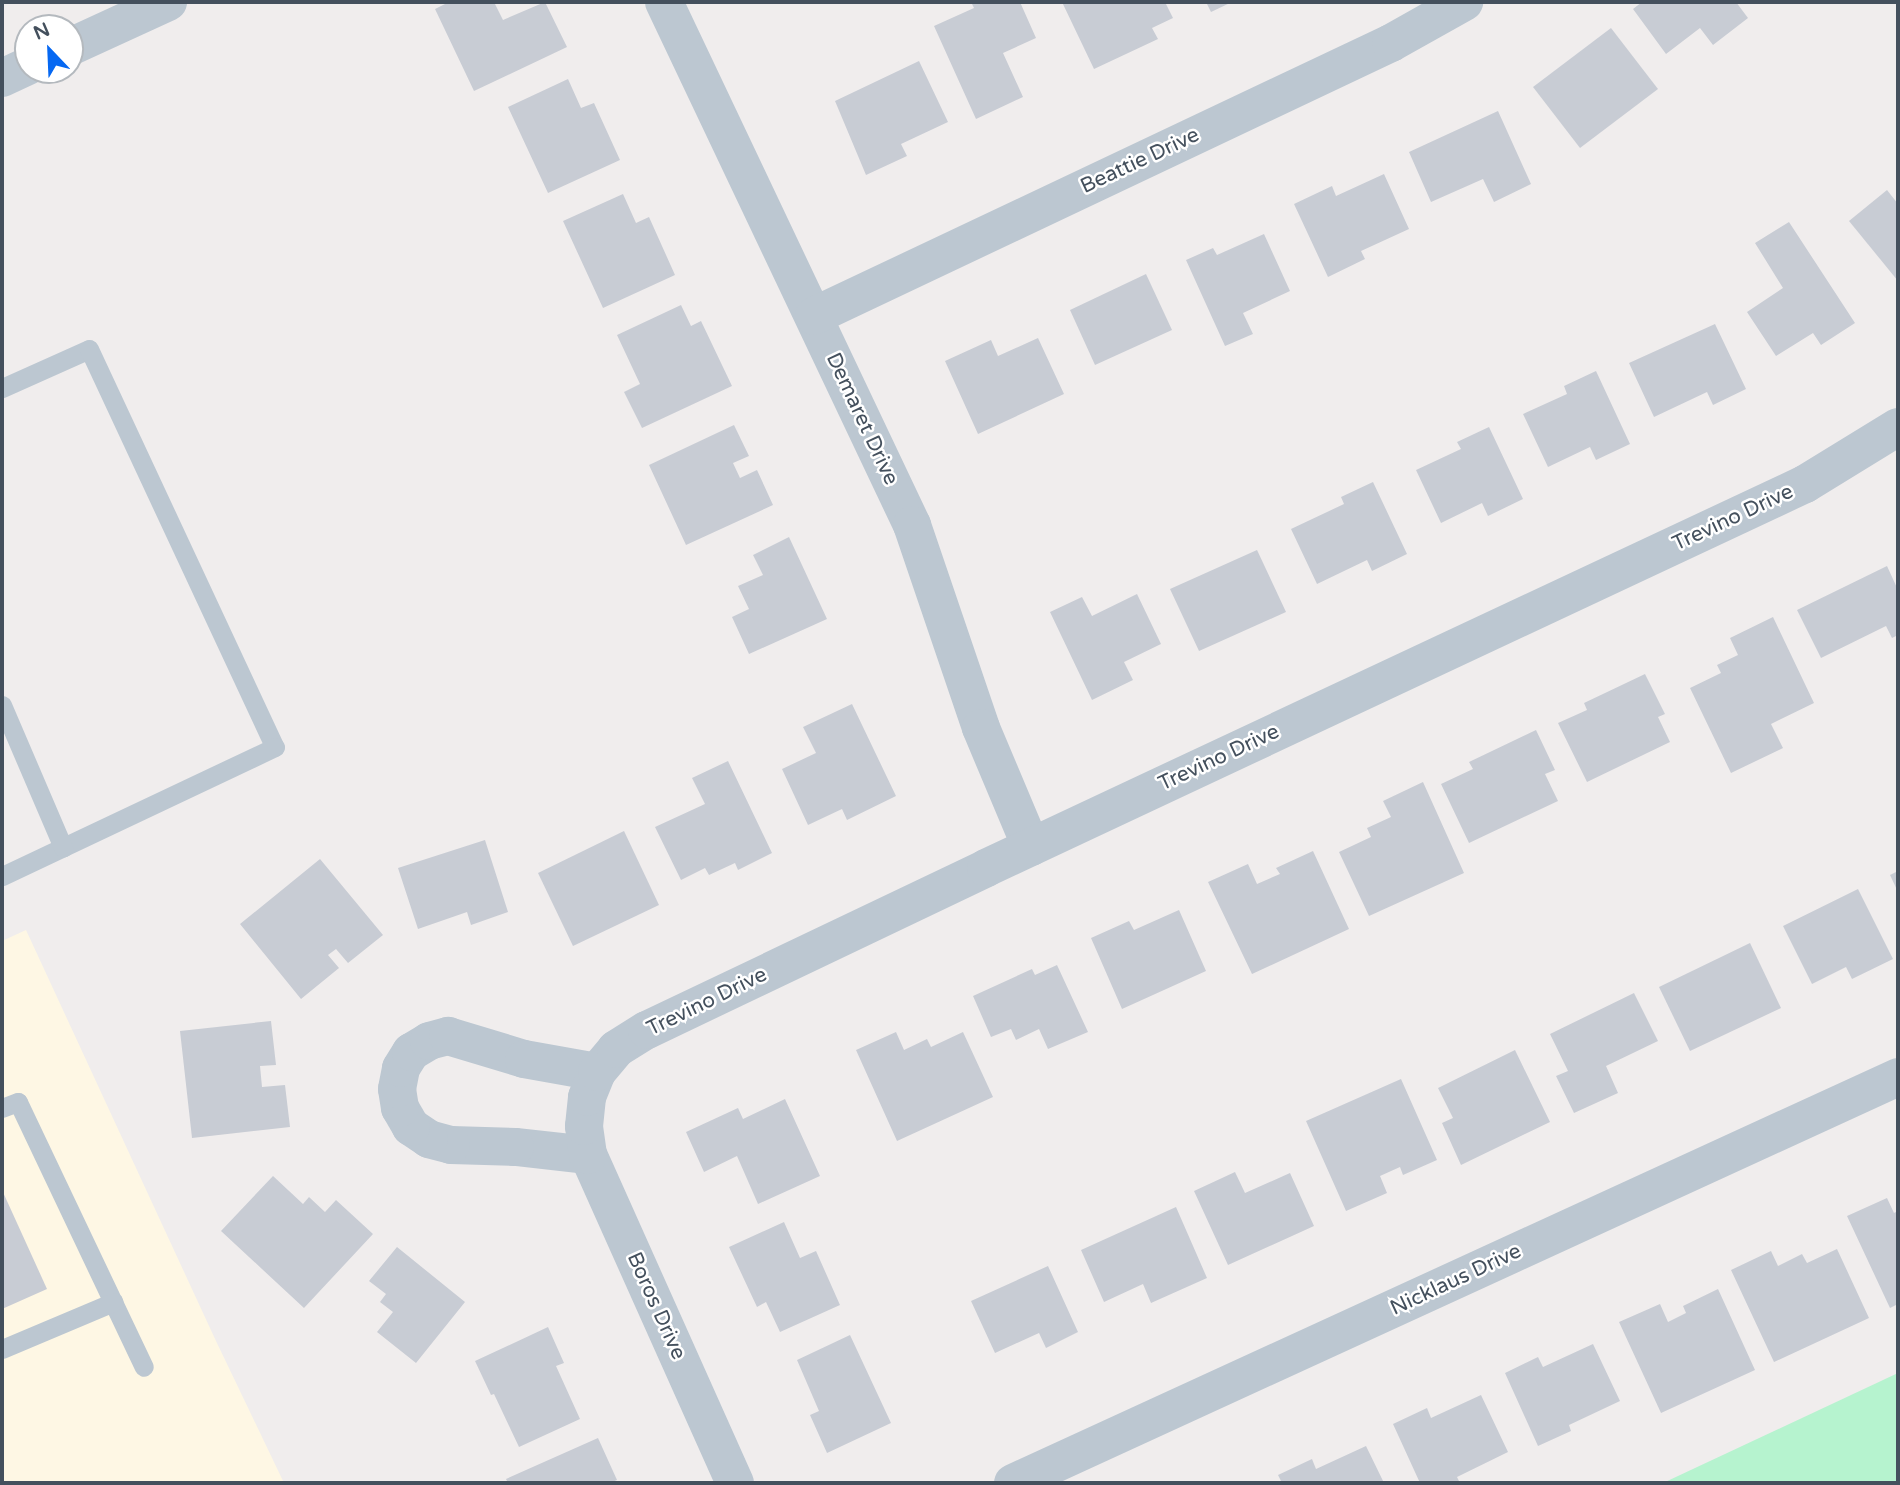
<!DOCTYPE html>
<style>
body{margin:0}
#map{position:relative;width:1900px;height:1485px;overflow:hidden;background:#f0eded;font-family:"Varela Round",sans-serif}
div>[style]{position:absolute}
.commercial>*{inset:0;background:#fef7e4}
.green>*{inset:0;background:#b6f3cf}
.building>*{inset:0;background:#c8ccd4}
.service>*{height:19px;margin:-9.5px;padding:0 9.5px;transform-origin:9.5px;border-radius:9.5px;background:#bcc7d1}
.minor>*{height:38px;margin:-19px;padding:0 19px;transform-origin:19px;border-radius:19px;background:#bcc7d1}
span{translate:-50% -50%;white-space:nowrap;text-align:center;line-height:1.15;-webkit-text-stroke:5px #fff;paint-order:stroke}
.street-label{font-size:21px;color:#44505d}
.frame{position:absolute;inset:0;border:4px solid #44505d;pointer-events:none}
.north{position:absolute;left:14px;top:14px;width:70px;height:70px;box-sizing:border-box;background:#fff;border:2px solid #b4b9be;border-radius:50%;rotate:337deg;font-size:19px;font-weight:700;line-height:28px;text-align:center;color:#44505d}
.north::after{content:'';display:block;margin:auto;width:24px;height:32px;background:#0668f2;clip-path:polygon(50% 0,100% 100%,50% 72%,0 100%)}
</style>
<div id="map">
<div class="commercial">
<i style="clip-path:polygon(26px 930px,216px 1341px,284px 1483px,2px 1483px,2px 941px)"></i>
</div>
<div class="green">
<i style="clip-path:polygon(1898px 1373px,1898px 1483px,1663px 1483px)"></i>
</div>
<div class="building">
<i style="clip-path:polygon(449px 2px,494px 2px,503px 20px,545px 2px,567px 47px,474px 91px,435px 9px)"></i>
<i style="clip-path:polygon(976px 2px,1020px 2px,1036px 38px,1003px 53px,1023px 97px,976px 119px,934px 26px,974px 8px,972px 4px)"></i>
<i style="clip-path:polygon(1062px 2px,1165px 2px,1173px 18px,1152px 28px,1158px 39px,1094px 69px)"></i>
<i style="clip-path:polygon(1206px 2px,1232px 2px,1211px 12px)"></i>
<i style="clip-path:polygon(1642px 2px,1736px 2px,1748px 18px,1713px 45px,1700px 28px,1666px 54px,1633px 9px)"></i>
<i style="clip-path:polygon(1611px 28px,1658px 89px,1580px 148px,1533px 87px)"></i>
<i style="clip-path:polygon(919px 61px,948px 122px,901px 144px,907px 156px,866px 175px,835px 101px)"></i>
<i style="clip-path:polygon(568px 79px,581px 108px,594px 103px,620px 160px,548px 193px,508px 107px)"></i>
<i style="clip-path:polygon(1498px 111px,1531px 184px,1494px 202px,1483px 179px,1431px 202px,1409px 152px)"></i>
<i style="clip-path:polygon(1384px 174px,1409px 229px,1361px 251px,1365px 259px,1328px 277px,1294px 204px,1332px 186px,1336px 196px)"></i>
<i style="clip-path:polygon(1887px 190px,1898px 204px,1898px 281px,1849px 221px)"></i>
<i style="clip-path:polygon(623px 194px,636px 223px,649px 217px,675px 275px,603px 308px,563px 221px)"></i>
<i style="clip-path:polygon(1789px 222px,1855px 323px,1821px 345px,1813px 333px,1776px 356px,1747px 312px,1783px 288px,1755px 243px)"></i>
<i style="clip-path:polygon(1264px 234px,1290px 291px,1243px 313px,1253px 334px,1225px 346px,1186px 260px,1213px 248px,1217px 255px)"></i>
<i style="clip-path:polygon(1146px 274px,1172px 330px,1095px 365px,1070px 310px)"></i>
<i style="clip-path:polygon(681px 305px,691px 326px,701px 321px,732px 386px,642px 428px,624px 392px,640px 384px,617px 335px)"></i>
<i style="clip-path:polygon(1715px 324px,1746px 389px,1713px 405px,1707px 392px,1654px 417px,1629px 363px)"></i>
<i style="clip-path:polygon(1038px 338px,1064px 394px,978px 434px,945px 361px,991px 340px,998px 356px)"></i>
<i style="clip-path:polygon(1596px 371px,1630px 444px,1596px 460px,1590px 447px,1548px 467px,1523px 414px,1567px 394px,1564px 386px)"></i>
<i style="clip-path:polygon(734px 425px,749px 456px,733px 463px,740px 478px,757px 470px,773px 505px,686px 545px,649px 465px)"></i>
<i style="clip-path:polygon(1489px 427px,1523px 499px,1488px 516px,1482px 503px,1441px 523px,1416px 470px,1461px 449px,1457px 442px)"></i>
<i style="clip-path:polygon(1373px 482px,1407px 554px,1372px 571px,1367px 560px,1317px 584px,1291px 529px,1344px 504px,1341px 497px)"></i>
<i style="clip-path:polygon(789px 537px,827px 619px,749px 654px,732px 617px,749px 609px,738px 586px,763px 575px,753px 555px)"></i>
<i style="clip-path:polygon(1257px 550px,1286px 612px,1199px 651px,1170px 589px)"></i>
<i style="clip-path:polygon(1887px 566px,1898px 590px,1898px 635px,1892px 638px,1886px 626px,1821px 658px,1797px 610px)"></i>
<i style="clip-path:polygon(1137px 594px,1161px 644px,1124px 662px,1133px 680px,1092px 700px,1050px 612px,1082px 597px,1092px 616px)"></i>
<i style="clip-path:polygon(1773px 617px,1814px 703px,1771px 724px,1783px 748px,1731px 773px,1690px 688px,1721px 673px,1717px 665px,1738px 655px,1730px 638px)"></i>
<i style="clip-path:polygon(1645px 674px,1665px 714px,1658px 717px,1670px 742px,1587px 782px,1558px 723px,1587px 710px,1584px 703px)"></i>
<i style="clip-path:polygon(852px 704px,896px 796px,847px 820px,842px 809px,808px 825px,782px 769px,816px 753px,803px 727px)"></i>
<i style="clip-path:polygon(1536px 730px,1555px 770px,1545px 774px,1558px 801px,1469px 843px,1441px 784px,1473px 769px,1469px 762px)"></i>
<i style="clip-path:polygon(728px 761px,772px 853px,738px 870px,735px 863px,709px 875px,705px 868px,681px 880px,655px 827px,705px 804px,692px 778px)"></i>
<i style="clip-path:polygon(1423px 782px,1464px 873px,1369px 916px,1339px 852px,1371px 837px,1367px 828px,1391px 817px,1383px 801px)"></i>
<i style="clip-path:polygon(624px 831px,659px 905px,573px 946px,538px 873px)"></i>
<i style="clip-path:polygon(485px 840px,508px 912px,471px 925px,467px 912px,418px 929px,398px 868px)"></i>
<i style="clip-path:polygon(1313px 851px,1349px 929px,1252px 974px,1208px 882px,1248px 864px,1257px 884px,1280px 874px,1276px 868px)"></i>
<i style="clip-path:polygon(320px 859px,383px 935px,348px 963px,336px 949px,328px 955px,339px 968px,301px 999px,240px 924px)"></i>
<i style="clip-path:polygon(1898px 871px,1898px 892px,1890px 875px)"></i>
<i style="clip-path:polygon(1858px 889px,1893px 959px,1852px 979px,1846px 967px,1812px 984px,1783px 926px)"></i>
<i style="clip-path:polygon(1179px 910px,1206px 971px,1122px 1009px,1091px 938px,1129px 921px,1134px 930px)"></i>
<i style="clip-path:polygon(1750px 943px,1781px 1008px,1690px 1051px,1659px 987px)"></i>
<i style="clip-path:polygon(1057px 965px,1088px 1032px,1048px 1049px,1039px 1029px,1016px 1040px,1011px 1029px,991px 1037px,973px 996px,1032px 969px,1035px 975px)"></i>
<i style="clip-path:polygon(1634px 993px,1658px 1041px,1606px 1066px,1618px 1093px,1574px 1113px,1556px 1076px,1568px 1071px,1550px 1034px)"></i>
<i style="clip-path:polygon(271px 1021px,276px 1065px,260px 1066px,262px 1087px,285px 1085px,290px 1127px,192px 1138px,180px 1031px)"></i>
<i style="clip-path:polygon(896px 1032px,904px 1050px,927px 1039px,931px 1047px,963px 1032px,993px 1097px,897px 1141px,856px 1050px)"></i>
<i style="clip-path:polygon(1515px 1050px,1550px 1122px,1461px 1165px,1442px 1123px,1453px 1118px,1438px 1088px)"></i>
<i style="clip-path:polygon(1401px 1079px,1437px 1160px,1403px 1175px,1400px 1167px,1380px 1176px,1387px 1193px,1346px 1211px,1306px 1121px)"></i>
<i style="clip-path:polygon(785px 1099px,820px 1176px,758px 1204px,737px 1156px,704px 1172px,686px 1132px,738px 1108px,743px 1119px)"></i>
<i style="clip-path:polygon(1235px 1172px,1245px 1193px,1290px 1173px,1314px 1226px,1228px 1265px,1194px 1191px)"></i>
<i style="clip-path:polygon(273px 1176px,303px 1204px,309px 1197px,325px 1212px,336px 1200px,373px 1234px,304px 1308px,221px 1231px)"></i>
<i style="clip-path:polygon(2px 1190px,47px 1289px,2px 1309px)"></i>
<i style="clip-path:polygon(1887px 1198px,1894px 1213px,1898px 1211px,1898px 1304px,1890px 1308px,1847px 1216px)"></i>
<i style="clip-path:polygon(1176px 1207px,1207px 1278px,1151px 1303px,1143px 1284px,1104px 1302px,1081px 1250px)"></i>
<i style="clip-path:polygon(784px 1222px,800px 1258px,816px 1251px,840px 1305px,780px 1332px,766px 1302px,757px 1307px,729px 1247px)"></i>
<i style="clip-path:polygon(397px 1247px,465px 1302px,416px 1363px,377px 1332px,393px 1312px,380px 1302px,386px 1294px,369px 1281px)"></i>
<i style="clip-path:polygon(1837px 1249px,1869px 1318px,1774px 1362px,1731px 1270px,1771px 1251px,1778px 1266px,1802px 1254px,1807px 1263px)"></i>
<i style="clip-path:polygon(1048px 1266px,1078px 1332px,1046px 1348px,1039px 1333px,995px 1353px,971px 1301px)"></i>
<i style="clip-path:polygon(1718px 1289px,1755px 1370px,1661px 1413px,1619px 1322px,1660px 1304px,1668px 1322px,1686px 1313px,1683px 1306px)"></i>
<i style="clip-path:polygon(548px 1327px,564px 1363px,556px 1366px,580px 1419px,519px 1447px,494px 1394px,491px 1395px,475px 1361px)"></i>
<i style="clip-path:polygon(850px 1335px,891px 1423px,827px 1453px,810px 1415px,819px 1411px,797px 1360px)"></i>
<i style="clip-path:polygon(1593px 1344px,1620px 1401px,1569px 1425px,1571px 1431px,1538px 1446px,1505px 1373px,1538px 1357px,1543px 1367px)"></i>
<i style="clip-path:polygon(1481px 1395px,1508px 1452px,1457px 1477px,1460px 1483px,1420px 1483px,1393px 1424px,1427px 1408px,1431px 1418px)"></i>
<i style="clip-path:polygon(598px 1438px,617px 1480px,610px 1483px,508px 1483px,506px 1479px)"></i>
<i style="clip-path:polygon(1366px 1446px,1384px 1483px,1282px 1483px,1278px 1475px,1312px 1459px,1316px 1469px)"></i>
</div>
<div class="service">
<i style="left:2px;top:388px;width:95px;rotate:-24.1deg"></i>
<i style="left:89px;top:349px;width:439px;rotate:65deg"></i>
<i style="left:275px;top:747px;width:302px;rotate:154.7deg"></i>
<i style="left:2px;top:705px;width:155px;rotate:66.8deg"></i>
<i style="left:2px;top:1108px;width:17px;rotate:-21deg"></i>
<i style="left:18px;top:1102px;width:293px;rotate:64.6deg"></i>
<i style="left:2px;top:1349px;width:121px;rotate:-22.9deg"></i>
</div>
<div class="minor">
<i style="left:664px;top:2px;width:579px;rotate:64.63deg"></i>
<i style="left:912px;top:525px;width:214px;rotate:71.2deg"></i>
<i style="left:981px;top:728px;width:129px;rotate:67.2deg"></i>
<i style="left:70px;top:47px;width:108px;rotate:-24.7deg"></i>
<i style="left:2px;top:78px;width:29px;rotate:-25deg"></i>
<i style="left:814px;top:316px;width:638px;rotate:-25.32deg"></i>
<i style="left:1391px;top:43px;width:84px;rotate:-29.3deg"></i>
<i style="left:588px;top:1155px;width:73px;rotate:-173.7deg"></i>
<i style="left:515px;top:1147px;width:64px;rotate:-178.2deg"></i>
<i style="left:451px;top:1145px;width:23px;rotate:-165deg"></i>
<i style="left:429px;top:1139px;width:22px;rotate:-146deg"></i>
<i style="left:411px;top:1127px;width:22px;rotate:-120deg"></i>
<i style="left:400px;top:1108px;width:19px;rotate:-99deg"></i>
<i style="left:397px;top:1089px;width:21px;rotate:-79deg"></i>
<i style="left:401px;top:1068px;width:19px;rotate:-58deg"></i>
<i style="left:411px;top:1052px;width:21px;rotate:-31deg"></i>
<i style="left:429px;top:1041px;width:20px;rotate:-15deg"></i>
<i style="left:448px;top:1036px;width:79px;rotate:16.8deg"></i>
<i style="left:524px;top:1059px;width:74px;rotate:10.1deg"></i>
<i style="left:735px;top:1483px;width:359px;rotate:-114.1deg"></i>
<i style="left:588px;top:1155px;width:29px;rotate:-98deg"></i>
<i style="left:584px;top:1126px;width:29px;rotate:-84deg"></i>
<i style="left:587px;top:1097px;width:27px;rotate:-68deg"></i>
<i style="left:597px;top:1072px;width:30px;rotate:-50deg"></i>
<i style="left:616px;top:1049px;width:36px;rotate:-32deg"></i>
<i style="left:647px;top:1030px;width:376px;rotate:-25.5deg"></i>
<i style="left:986px;top:868px;width:905px;rotate:-25.12deg"></i>
<i style="left:1805px;top:484px;width:109px;rotate:-31.5deg"></i>
<i style="left:1013px;top:1483px;width:974px;rotate:-24.64deg"></i>
</div>
<div class="street-label">
<span style="left:1140px;top:161px;rotate:-25deg">Beattie Drive</span>
<span style="left:862px;top:419px;rotate:65deg">Demaret Drive</span>
<span style="left:1733px;top:518px;rotate:-25deg">Trevino Drive</span>
<span style="left:1219px;top:758px;rotate:-25deg">Trevino Drive</span>
<span style="left:707px;top:1002px;rotate:-26deg">Trevino Drive</span>
<span style="left:1456px;top:1280px;rotate:-25deg">Nicklaus Drive</span>
<span style="left:656px;top:1306px;rotate:66deg">Boros Drive</span>
</div>
<div class="frame"></div>
<div class="north">N</div>
</div>
